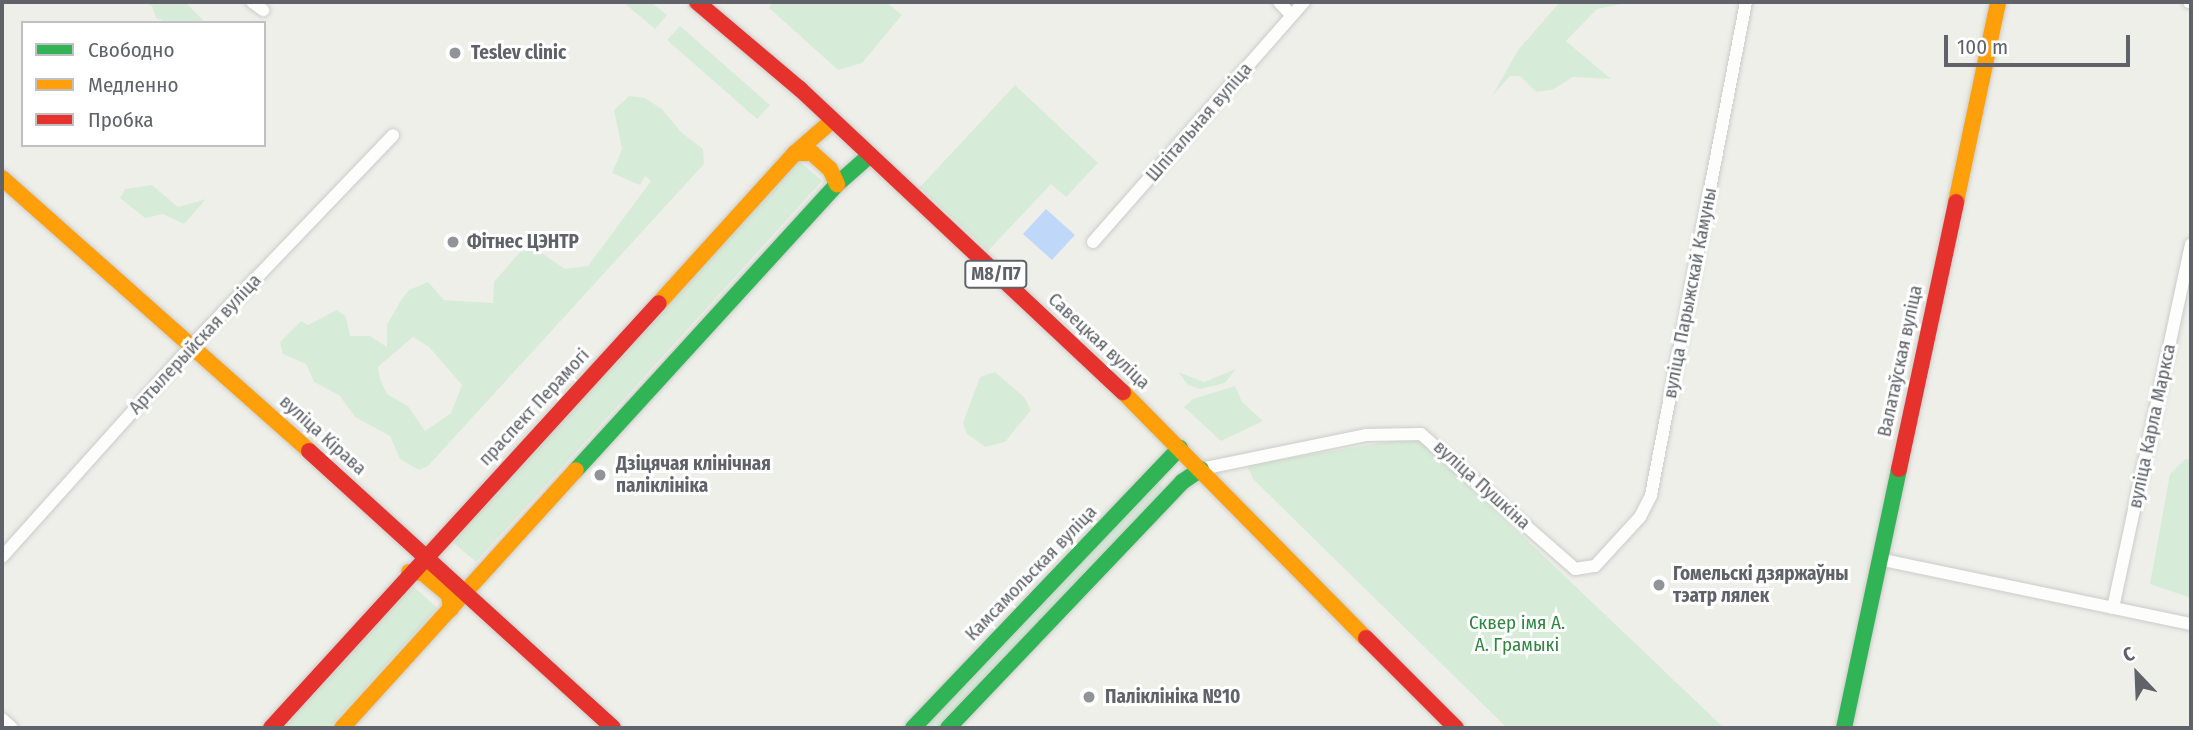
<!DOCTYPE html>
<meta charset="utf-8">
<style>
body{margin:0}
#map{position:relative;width:2193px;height:730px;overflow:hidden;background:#efefea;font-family:"Fira Sans Condensed",sans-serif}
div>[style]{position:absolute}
.green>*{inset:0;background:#d7ecd8}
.water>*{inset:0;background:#bfd8f9}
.roads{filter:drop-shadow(0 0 2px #cbccca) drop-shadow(0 0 2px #cbccca)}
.street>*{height:12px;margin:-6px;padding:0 6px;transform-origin:6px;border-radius:6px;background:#fdfdfc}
.fast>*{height:16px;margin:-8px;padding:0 8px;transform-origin:8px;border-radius:8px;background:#30b455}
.slow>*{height:16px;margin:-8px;padding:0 8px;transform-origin:8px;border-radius:8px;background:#ff9f0a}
.jam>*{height:16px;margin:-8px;padding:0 8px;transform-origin:8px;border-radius:8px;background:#e5322d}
.dots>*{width:19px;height:19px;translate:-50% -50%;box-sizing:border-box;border:4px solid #fff;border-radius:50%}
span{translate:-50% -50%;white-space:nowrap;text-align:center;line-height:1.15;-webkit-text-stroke:6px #fff;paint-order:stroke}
.shield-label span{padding:2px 5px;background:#fff;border:2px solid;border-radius:5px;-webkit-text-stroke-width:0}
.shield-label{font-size:18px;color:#5f6268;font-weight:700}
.poi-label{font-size:19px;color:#5f6268;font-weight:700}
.left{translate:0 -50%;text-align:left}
.street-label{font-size:19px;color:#5f6268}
.park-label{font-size:19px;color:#308540}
.frame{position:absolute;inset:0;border:4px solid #5f6268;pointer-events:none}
.legend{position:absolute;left:21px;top:21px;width:245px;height:126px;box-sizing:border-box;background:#fff;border:2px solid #bfc0c3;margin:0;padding:9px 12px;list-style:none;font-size:21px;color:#5f6268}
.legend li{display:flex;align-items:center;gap:14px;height:35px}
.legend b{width:35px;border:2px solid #bfc0c3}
.north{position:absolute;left:2102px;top:639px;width:70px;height:70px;-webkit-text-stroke:5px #fff;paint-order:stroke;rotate:337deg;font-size:19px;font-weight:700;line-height:28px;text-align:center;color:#5f6268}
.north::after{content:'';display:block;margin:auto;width:24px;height:32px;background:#5f6268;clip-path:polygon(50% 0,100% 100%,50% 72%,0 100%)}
.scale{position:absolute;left:1944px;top:35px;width:186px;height:32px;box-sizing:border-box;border:4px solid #5f6268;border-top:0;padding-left:9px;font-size:21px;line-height:24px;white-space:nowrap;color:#5f6268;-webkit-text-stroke:5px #fff;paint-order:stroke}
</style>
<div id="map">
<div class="green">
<i style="clip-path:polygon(144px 2px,185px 2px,206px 23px,169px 23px,156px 18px,152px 6px)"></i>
<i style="clip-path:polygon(623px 2px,651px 2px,667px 15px,655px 29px)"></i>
<i style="clip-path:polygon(773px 2px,886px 2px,902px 15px,862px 63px,838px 70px,769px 8px)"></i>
<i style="clip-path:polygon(1560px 2px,1631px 2px,1597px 9px,1566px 41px,1611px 79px,1573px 77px,1552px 90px,1536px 92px,1520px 76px,1510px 76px,1492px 96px,1518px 50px)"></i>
<i style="clip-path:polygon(680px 26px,770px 105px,757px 119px,667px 40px)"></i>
<i style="clip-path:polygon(1015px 85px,1098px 163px,1066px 197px,1051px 184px,988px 251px,920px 187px)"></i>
<i style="clip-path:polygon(evenodd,629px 96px,645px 98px,662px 109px,681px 132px,703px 149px,704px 164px,428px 466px,419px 470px,400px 459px,390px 436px,355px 417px,339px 395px,314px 382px,306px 364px,283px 354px,280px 342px,301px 321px,308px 325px,337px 310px,346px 317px,350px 336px,370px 336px,387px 347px,387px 325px,401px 300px,409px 290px,428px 282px,444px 300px,493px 303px,494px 282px,520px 252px,533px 247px,565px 269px,588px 266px,651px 181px,645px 176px,640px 185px,612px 173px,622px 149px,614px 110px,629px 96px,413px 337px,429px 347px,462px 385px,451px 413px,425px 431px,408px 406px,387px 394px,380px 379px,378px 367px,413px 337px)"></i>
<i style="clip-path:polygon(798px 160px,822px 181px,476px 562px,449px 539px)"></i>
<i style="clip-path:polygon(152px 185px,178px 207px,206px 199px,184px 224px,163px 214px,145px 218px,120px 198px,125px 189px)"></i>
<i style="clip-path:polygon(1236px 369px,1225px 383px,1200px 389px,1188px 385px,1178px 372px,1204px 382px)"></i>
<i style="clip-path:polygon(995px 372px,1024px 397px,1031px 410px,1005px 442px,985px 447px,967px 434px,963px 423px,980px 377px)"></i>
<i style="clip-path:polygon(1235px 386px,1242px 402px,1263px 421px,1221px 441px,1184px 407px,1193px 399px)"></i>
<i style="clip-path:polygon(1405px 439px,1424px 442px,1724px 728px,1507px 728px,1253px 479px,1247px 465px)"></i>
<i style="clip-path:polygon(2185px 459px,2191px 460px,2191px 598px,2150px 584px,2170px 474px)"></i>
<i style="clip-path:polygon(1156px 481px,1165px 489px,939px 728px,923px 728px)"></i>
<i style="clip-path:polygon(412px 585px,437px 608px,329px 728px,283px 728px)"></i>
</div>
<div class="water">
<i style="clip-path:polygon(1046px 209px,1075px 235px,1052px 260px,1023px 234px)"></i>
</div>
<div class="roads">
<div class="street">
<i style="left:252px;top:2px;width:14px;rotate:36deg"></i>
<i style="left:1279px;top:2px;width:18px;rotate:47deg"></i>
<i style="left:2189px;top:2px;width:2px"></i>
<i style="left:1093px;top:242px;width:320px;rotate:-48.7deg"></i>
<i style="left:1201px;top:469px;width:168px;rotate:-11.6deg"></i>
<i style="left:1366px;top:435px;width:55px;rotate:-1deg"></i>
<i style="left:1421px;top:434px;width:205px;rotate:41.2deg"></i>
<i style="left:1575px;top:569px;width:20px;rotate:-9deg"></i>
<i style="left:1595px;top:566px;width:67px;rotate:-47.4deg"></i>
<i style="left:1640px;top:517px;width:25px;rotate:-63deg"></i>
<i style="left:1651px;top:495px;width:502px;rotate:-79.09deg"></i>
<i style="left:2px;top:557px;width:283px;rotate:-48.1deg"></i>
<i style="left:191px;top:346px;width:292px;rotate:-46.2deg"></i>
<i style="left:1879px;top:559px;width:319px;rotate:11.8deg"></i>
<i style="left:2113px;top:608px;width:372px;rotate:-77.9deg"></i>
<i style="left:2px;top:719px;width:13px;rotate:42deg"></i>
</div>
<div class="fast">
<i style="left:576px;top:470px;width:384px;rotate:-47.6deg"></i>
<i style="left:835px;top:186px;width:45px;rotate:-41.4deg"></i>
<i style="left:913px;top:728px;width:387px;rotate:-46.4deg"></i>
<i style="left:948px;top:728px;width:340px;rotate:-46.4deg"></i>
<i style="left:1182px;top:482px;width:23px;rotate:-34deg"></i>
<i style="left:1844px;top:728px;width:265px;rotate:-78deg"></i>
</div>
<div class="slow">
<i style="left:795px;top:153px;width:17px"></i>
<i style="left:812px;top:153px;width:24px;rotate:42deg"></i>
<i style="left:830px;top:169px;width:17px;rotate:65deg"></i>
<i style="left:2px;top:178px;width:411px;rotate:41.6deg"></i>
<i style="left:1956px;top:202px;width:204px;rotate:-78.1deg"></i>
<i style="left:659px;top:303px;width:202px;rotate:-47.8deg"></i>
<i style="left:795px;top:153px;width:50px;rotate:-41deg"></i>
<i style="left:1123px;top:392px;width:346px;rotate:45.4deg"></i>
<i style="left:409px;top:572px;width:14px;rotate:4deg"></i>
<i style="left:423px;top:573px;width:34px;rotate:40deg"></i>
<i style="left:449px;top:595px;width:14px;rotate:82deg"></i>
<i style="left:342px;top:728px;width:348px;rotate:-47.8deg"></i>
</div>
<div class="jam">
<i style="left:697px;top:2px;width:135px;rotate:40.2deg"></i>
<i style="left:800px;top:89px;width:443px;rotate:43.2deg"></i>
<i style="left:309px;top:451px;width:411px;rotate:42.3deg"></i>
<i style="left:1899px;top:469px;width:273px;rotate:-77.9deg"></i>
<i style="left:1366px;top:638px;width:127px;rotate:45deg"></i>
<i style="left:271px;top:728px;width:575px;rotate:-47.61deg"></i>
</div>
</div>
<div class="dots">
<i style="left:455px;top:53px;background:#919396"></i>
<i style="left:453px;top:242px;background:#919396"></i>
<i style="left:600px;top:475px;background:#919396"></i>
<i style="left:1659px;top:585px;background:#919396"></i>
<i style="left:1089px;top:697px;background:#919396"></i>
</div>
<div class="shield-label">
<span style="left:996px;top:274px">М8/П7</span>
</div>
<div class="poi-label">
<span class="left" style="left:471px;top:53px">Teslev clinic</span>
<span class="left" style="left:467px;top:242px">Фітнес ЦЭНТР</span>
<span class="left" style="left:616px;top:475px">Дзіцячая клінічная<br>паліклініка</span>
<span class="left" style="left:1673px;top:585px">Гомельскі дзяржаўны<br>тэатр лялек</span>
<span class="left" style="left:1105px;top:697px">Паліклініка №10</span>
</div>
<div class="street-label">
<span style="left:1199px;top:122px;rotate:-49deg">Шпітальная вуліца</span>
<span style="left:1690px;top:293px;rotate:-79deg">вуліца Парыжскай Камуны</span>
<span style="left:1099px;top:341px;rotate:43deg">Савецкая вуліца</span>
<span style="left:195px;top:344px;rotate:-47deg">Артылерыйская вуліца</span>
<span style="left:1900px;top:361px;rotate:-78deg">Валатаўская вуліца</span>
<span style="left:534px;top:407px;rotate:-47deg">праспект Перамогі</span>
<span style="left:2152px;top:426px;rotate:-78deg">вуліца Карла Маркса</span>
<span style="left:323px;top:435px;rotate:42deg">вуліца Кірава</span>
<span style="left:1482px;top:485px;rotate:42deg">вуліца Пушкіна</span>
<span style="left:1031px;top:573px;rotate:-46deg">Камсамольская вуліца</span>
</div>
<div class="park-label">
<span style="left:1517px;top:634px">Сквер імя А.<br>А. Грамыкі</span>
</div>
<div class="frame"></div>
<ul class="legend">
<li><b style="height:9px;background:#30b455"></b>Свободно</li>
<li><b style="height:9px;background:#ff9f0a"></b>Медленно</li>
<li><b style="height:9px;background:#e5322d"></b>Пробка</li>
</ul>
<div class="north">С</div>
<div class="scale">100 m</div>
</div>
